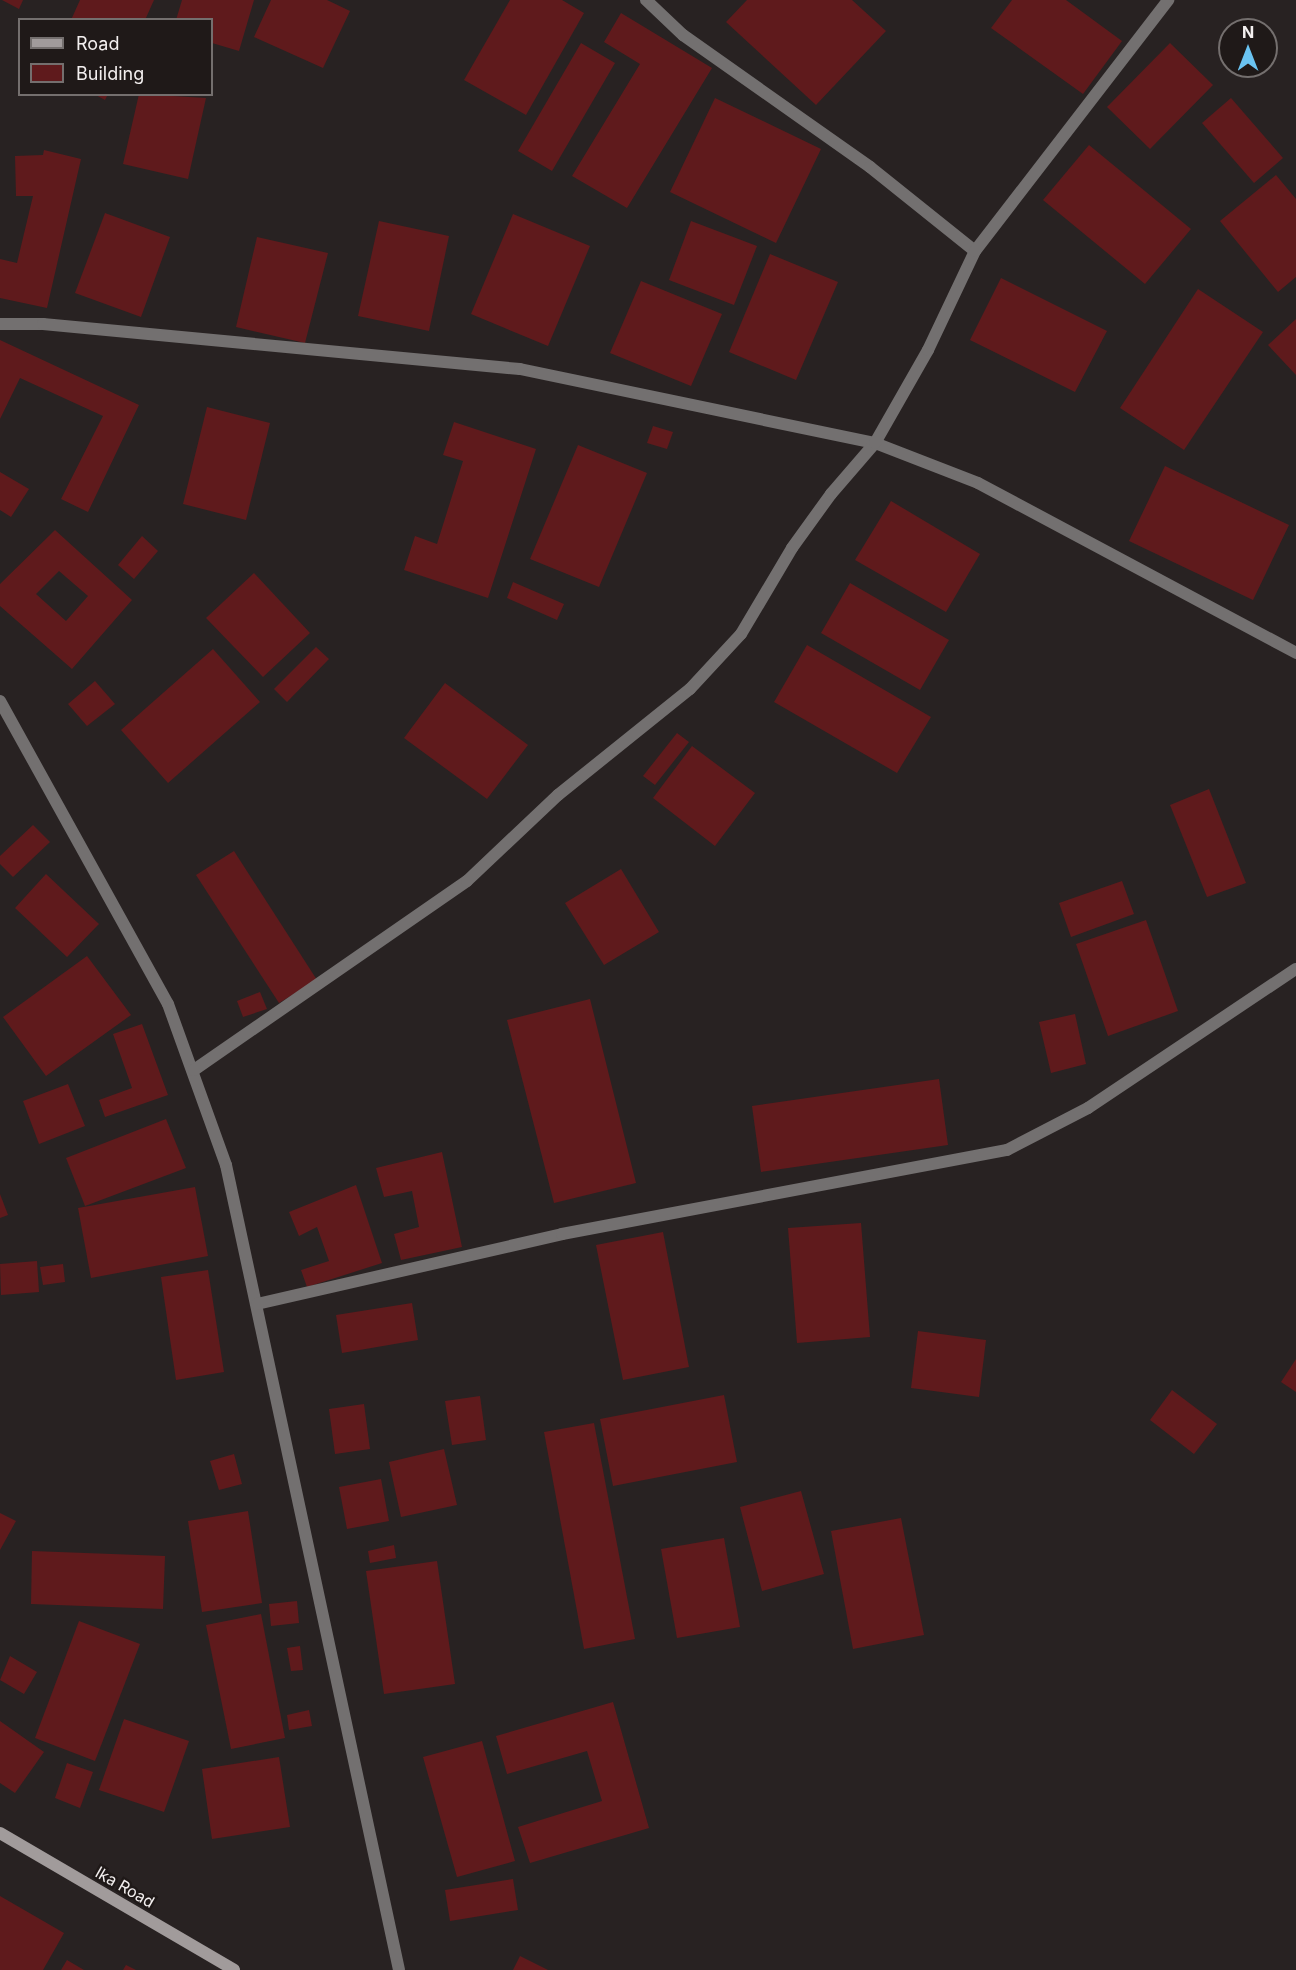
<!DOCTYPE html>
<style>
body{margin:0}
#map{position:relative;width:1296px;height:1970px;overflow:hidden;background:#282222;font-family:Inter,sans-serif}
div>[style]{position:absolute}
.building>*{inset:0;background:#5f1a1c}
.street>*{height:12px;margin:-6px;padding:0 6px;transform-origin:6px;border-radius:6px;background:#737070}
.secondary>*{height:12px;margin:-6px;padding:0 6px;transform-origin:6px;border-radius:6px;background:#a19b9b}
span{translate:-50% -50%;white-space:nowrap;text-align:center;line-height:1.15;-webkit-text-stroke:5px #1f1918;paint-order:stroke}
.street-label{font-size:16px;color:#f3efef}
.legend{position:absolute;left:18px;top:18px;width:195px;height:78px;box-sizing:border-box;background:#1f1918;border:2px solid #746f6e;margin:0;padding:8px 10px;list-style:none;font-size:18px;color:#f3efef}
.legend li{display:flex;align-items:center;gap:12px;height:30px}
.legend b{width:30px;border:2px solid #746f6e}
.north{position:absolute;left:1218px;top:18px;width:60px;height:60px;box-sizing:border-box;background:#1f1918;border:2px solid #746f6e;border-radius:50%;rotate:0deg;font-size:16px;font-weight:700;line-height:24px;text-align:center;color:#f3efef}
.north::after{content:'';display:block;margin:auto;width:21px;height:27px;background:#6ac3f1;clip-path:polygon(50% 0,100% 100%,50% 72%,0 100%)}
</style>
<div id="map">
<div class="building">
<i style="clip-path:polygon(2px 0,23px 0,19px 9px)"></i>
<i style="clip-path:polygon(80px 0,154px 0,145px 20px,71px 20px)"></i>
<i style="clip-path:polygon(182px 0,254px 0,239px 51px,212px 43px,212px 20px,176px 20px)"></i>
<i style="clip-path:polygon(271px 0,327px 0,350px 11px,323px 68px,254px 37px)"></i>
<i style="clip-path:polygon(510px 0,562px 0,584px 13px,526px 115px,464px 80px)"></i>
<i style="clip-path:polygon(747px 0,852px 0,886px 31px,816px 105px,726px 22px)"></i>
<i style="clip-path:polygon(1012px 0,1066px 0,1122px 41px,1083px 94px,991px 28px)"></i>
<i style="clip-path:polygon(621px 13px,712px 68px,627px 208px,572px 176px,640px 64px,604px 42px)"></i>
<i style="clip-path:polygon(581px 43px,615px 63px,552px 171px,518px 151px)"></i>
<i style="clip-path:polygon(1170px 43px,1213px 85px,1150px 149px,1107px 107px)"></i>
<i style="clip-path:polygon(94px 94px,108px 94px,105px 100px)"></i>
<i style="clip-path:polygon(139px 94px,206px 98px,188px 179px,123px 164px)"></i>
<i style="clip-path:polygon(715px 98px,821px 149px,776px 243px,670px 192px)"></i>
<i style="clip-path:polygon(1231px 98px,1283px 158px,1254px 183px,1202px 123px)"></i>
<i style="clip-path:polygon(1089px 145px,1191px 229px,1145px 284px,1043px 200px)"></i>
<i style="clip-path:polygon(44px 150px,81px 159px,47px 308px,0 298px,0 259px,17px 263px,33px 196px,16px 196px,15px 156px,43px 155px)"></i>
<i style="clip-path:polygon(1276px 175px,1296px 199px,1296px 277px,1278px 292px,1220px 221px)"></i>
<i style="clip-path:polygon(105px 213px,170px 237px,141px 317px,75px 293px)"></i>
<i style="clip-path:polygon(513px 214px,590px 246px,548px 346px,471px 314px)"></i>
<i style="clip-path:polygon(379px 221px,449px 236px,429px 331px,358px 316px)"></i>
<i style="clip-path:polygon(691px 221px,757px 246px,734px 305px,669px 280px)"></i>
<i style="clip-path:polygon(257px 237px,328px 253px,305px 343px,236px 327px)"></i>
<i style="clip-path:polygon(770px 254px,838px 282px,796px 380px,729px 352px)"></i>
<i style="clip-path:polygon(1001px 278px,1107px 331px,1075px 392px,970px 340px)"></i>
<i style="clip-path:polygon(641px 281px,722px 314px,691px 386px,610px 353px)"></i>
<i style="clip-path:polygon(1198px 289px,1263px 332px,1184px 450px,1120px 408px)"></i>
<i style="clip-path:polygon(1296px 319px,1296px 375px,1268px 345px)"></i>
<i style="clip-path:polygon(0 340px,139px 405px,88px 512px,61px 499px,103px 416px,20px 378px,0 419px)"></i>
<i style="clip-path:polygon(207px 407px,270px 423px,246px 520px,183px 504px)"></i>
<i style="clip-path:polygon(454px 422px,536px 449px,488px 598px,404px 570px,415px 536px,437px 544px,463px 461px,443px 455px)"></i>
<i style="clip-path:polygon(653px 426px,673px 432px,667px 449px,647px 443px)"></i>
<i style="clip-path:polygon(578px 445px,647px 473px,599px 587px,530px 559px)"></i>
<i style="clip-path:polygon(1165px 466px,1289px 525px,1253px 600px,1129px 541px)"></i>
<i style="clip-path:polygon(0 472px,29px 489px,11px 517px,0 510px)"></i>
<i style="clip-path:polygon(891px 501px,980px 554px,946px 612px,855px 560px)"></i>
<i style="clip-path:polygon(evenodd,55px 530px,132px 600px,72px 669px,0 606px,0 584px,55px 530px,59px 571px,88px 596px,66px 621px,36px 594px,59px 571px)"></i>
<i style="clip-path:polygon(142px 536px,158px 551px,134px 579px,118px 565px)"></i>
<i style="clip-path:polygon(254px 573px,310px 633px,263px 677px,206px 618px)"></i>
<i style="clip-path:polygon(513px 582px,564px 604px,557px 620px,507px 598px)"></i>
<i style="clip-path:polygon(850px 583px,949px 640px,920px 690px,821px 633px)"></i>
<i style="clip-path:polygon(807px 645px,931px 717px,897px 773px,774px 702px)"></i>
<i style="clip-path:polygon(316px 647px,329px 659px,287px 702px,274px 689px)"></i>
<i style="clip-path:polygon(213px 649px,260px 702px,168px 783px,121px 730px)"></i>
<i style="clip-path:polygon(95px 681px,115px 704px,87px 726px,68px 704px)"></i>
<i style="clip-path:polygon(445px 683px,528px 745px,487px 799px,404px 738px)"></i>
<i style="clip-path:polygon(677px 733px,689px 742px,655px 785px,643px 776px)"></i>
<i style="clip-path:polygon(692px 746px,755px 793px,715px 846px,653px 798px)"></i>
<i style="clip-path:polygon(1209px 789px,1246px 883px,1207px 897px,1170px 805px)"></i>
<i style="clip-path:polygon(33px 825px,50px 842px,13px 877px,0 864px,0 856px)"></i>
<i style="clip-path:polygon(234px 851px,317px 980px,279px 1003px,196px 875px)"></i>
<i style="clip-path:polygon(621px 869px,659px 932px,604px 965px,565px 903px)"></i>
<i style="clip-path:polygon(46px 874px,99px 924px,67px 957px,15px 908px)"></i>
<i style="clip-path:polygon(1122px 881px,1134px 914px,1071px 937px,1059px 903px)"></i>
<i style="clip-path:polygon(1146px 920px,1178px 1011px,1108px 1036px,1076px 944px)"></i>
<i style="clip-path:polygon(87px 956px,131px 1015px,46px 1076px,3px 1017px)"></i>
<i style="clip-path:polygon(260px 992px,267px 1009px,243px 1017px,237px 1001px)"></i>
<i style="clip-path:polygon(590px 999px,636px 1183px,554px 1203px,507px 1020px)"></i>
<i style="clip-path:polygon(1075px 1014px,1086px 1064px,1051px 1073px,1039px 1022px)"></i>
<i style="clip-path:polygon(142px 1024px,168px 1095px,105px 1117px,99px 1100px,132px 1088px,113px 1034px)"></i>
<i style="clip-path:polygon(939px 1079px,948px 1145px,761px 1172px,752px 1106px)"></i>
<i style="clip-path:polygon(68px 1084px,85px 1126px,39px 1144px,23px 1101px)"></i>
<i style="clip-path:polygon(166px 1119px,186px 1168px,85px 1206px,66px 1158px)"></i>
<i style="clip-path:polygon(442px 1152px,462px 1247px,401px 1260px,394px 1234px,419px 1227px,412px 1191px,384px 1197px,376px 1168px)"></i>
<i style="clip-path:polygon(356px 1185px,382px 1263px,307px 1287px,301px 1270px,329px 1261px,317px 1227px,299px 1236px,289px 1212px)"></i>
<i style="clip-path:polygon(195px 1187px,208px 1256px,91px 1278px,78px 1208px)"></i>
<i style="clip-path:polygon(0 1194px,8px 1215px,0 1218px)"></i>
<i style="clip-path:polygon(861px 1223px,870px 1337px,797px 1343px,788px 1228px)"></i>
<i style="clip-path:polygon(663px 1232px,689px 1367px,623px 1380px,596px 1245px)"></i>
<i style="clip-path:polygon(37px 1261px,39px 1292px,1px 1295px,0 1264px)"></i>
<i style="clip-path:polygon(63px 1264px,65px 1282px,43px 1285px,40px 1267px)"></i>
<i style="clip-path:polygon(208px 1270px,224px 1372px,176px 1380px,161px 1277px)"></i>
<i style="clip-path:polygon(412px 1303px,418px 1340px,342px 1353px,336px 1315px)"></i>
<i style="clip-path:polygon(918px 1331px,986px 1340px,979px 1397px,911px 1388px)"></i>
<i style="clip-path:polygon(1296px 1359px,1296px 1392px,1281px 1382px)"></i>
<i style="clip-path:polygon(1172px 1390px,1217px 1424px,1194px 1454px,1150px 1420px)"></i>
<i style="clip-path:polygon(724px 1395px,737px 1462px,613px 1486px,600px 1419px)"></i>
<i style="clip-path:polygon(480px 1396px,486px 1440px,452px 1445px,445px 1401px)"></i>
<i style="clip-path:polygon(364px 1404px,370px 1449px,335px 1454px,329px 1409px)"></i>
<i style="clip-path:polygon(594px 1423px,635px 1639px,584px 1649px,544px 1432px)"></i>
<i style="clip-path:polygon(444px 1449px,457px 1505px,401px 1517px,389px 1462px)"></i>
<i style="clip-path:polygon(234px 1454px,242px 1484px,219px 1490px,210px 1461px)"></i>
<i style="clip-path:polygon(381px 1479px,389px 1521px,347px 1529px,339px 1487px)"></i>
<i style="clip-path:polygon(801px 1491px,824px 1574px,762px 1591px,740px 1507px)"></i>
<i style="clip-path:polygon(248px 1511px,262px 1603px,202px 1612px,188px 1521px)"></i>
<i style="clip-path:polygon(0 1513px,16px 1521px,0 1550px)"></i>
<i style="clip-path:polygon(901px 1518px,924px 1635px,853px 1649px,831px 1531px)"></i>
<i style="clip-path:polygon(724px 1538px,740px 1627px,677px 1638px,661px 1549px)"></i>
<i style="clip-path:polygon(394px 1545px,396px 1558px,370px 1563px,368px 1551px)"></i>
<i style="clip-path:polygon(32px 1551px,165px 1556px,163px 1609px,31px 1604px)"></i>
<i style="clip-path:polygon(437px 1561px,455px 1684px,384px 1694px,366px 1571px)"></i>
<i style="clip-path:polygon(297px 1601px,299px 1623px,271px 1626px,269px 1604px)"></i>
<i style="clip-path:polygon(261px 1614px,285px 1738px,231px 1749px,206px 1625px)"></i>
<i style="clip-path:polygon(79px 1621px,140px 1644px,95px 1761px,35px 1738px)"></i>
<i style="clip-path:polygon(300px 1646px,303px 1670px,291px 1671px,287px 1648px)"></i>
<i style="clip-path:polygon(10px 1656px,37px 1672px,24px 1694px,0 1680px)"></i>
<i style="clip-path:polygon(613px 1702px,649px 1828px,530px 1863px,518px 1827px,602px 1801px,587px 1751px,507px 1774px,496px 1736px)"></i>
<i style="clip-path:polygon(309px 1710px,312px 1726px,289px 1730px,287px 1715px)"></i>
<i style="clip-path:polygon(124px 1719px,189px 1741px,164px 1812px,99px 1790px)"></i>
<i style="clip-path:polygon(0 1721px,44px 1752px,15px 1793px,0 1783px)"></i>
<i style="clip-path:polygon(482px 1741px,515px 1861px,457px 1877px,423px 1757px)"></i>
<i style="clip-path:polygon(279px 1757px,290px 1827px,212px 1839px,202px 1769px)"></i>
<i style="clip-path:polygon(67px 1763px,93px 1772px,80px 1808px,55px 1798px)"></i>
<i style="clip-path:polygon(513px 1879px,518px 1910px,450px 1921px,445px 1890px)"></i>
<i style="clip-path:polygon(0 1896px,64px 1933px,43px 1970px,0 1970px)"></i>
<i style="clip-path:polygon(520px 1956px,548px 1970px,513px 1970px)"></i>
<i style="clip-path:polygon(67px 1960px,84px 1970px,61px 1970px)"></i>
<i style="clip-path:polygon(126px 1965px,136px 1970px,123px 1970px)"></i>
</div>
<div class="street">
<i style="left:646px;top:0;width:51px;rotate:43.4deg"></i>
<i style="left:683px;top:35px;width:229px;rotate:35.2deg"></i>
<i style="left:870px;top:167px;width:134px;rotate:38.7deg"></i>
<i style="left:0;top:324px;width:43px"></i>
<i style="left:43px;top:324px;width:479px;rotate:5.4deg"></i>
<i style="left:520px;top:369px;width:363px;rotate:11.8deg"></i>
<i style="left:875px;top:443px;width:110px;rotate:21.2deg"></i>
<i style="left:978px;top:483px;width:361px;rotate:28.1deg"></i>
<i style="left:0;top:701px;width:346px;rotate:61deg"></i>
<i style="left:168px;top:1004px;width:171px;rotate:70.2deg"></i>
<i style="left:226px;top:1165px;width:823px;rotate:77.87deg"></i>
<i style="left:194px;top:1070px;width:332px;rotate:-34.7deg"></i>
<i style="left:467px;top:881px;width:125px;rotate:-43.4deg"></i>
<i style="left:558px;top:795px;width:169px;rotate:-38.8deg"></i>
<i style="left:690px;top:689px;width:75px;rotate:-47.2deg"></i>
<i style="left:741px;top:634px;width:100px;rotate:-59.3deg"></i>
<i style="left:792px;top:548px;width:67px;rotate:-54.2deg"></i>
<i style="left:831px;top:494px;width:67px;rotate:-49.2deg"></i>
<i style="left:875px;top:443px;width:107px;rotate:-60.3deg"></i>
<i style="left:928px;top:350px;width:110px;rotate:-64.6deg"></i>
<i style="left:975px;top:251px;width:317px;rotate:-52.4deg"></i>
<i style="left:257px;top:1304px;width:313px;rotate:-12.9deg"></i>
<i style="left:562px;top:1234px;width:453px;rotate:-10.7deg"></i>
<i style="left:1007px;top:1150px;width:91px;rotate:-27.4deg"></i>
<i style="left:1088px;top:1108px;width:250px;rotate:-33.8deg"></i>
</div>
<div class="secondary">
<i style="left:0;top:1833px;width:271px;rotate:30.3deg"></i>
</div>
<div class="street-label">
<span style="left:125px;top:1887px;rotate:30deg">Ika Road</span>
</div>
<ul class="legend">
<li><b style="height:8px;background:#a19b9b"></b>Road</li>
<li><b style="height:16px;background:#5f1a1c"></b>Building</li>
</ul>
<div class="north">N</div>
</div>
